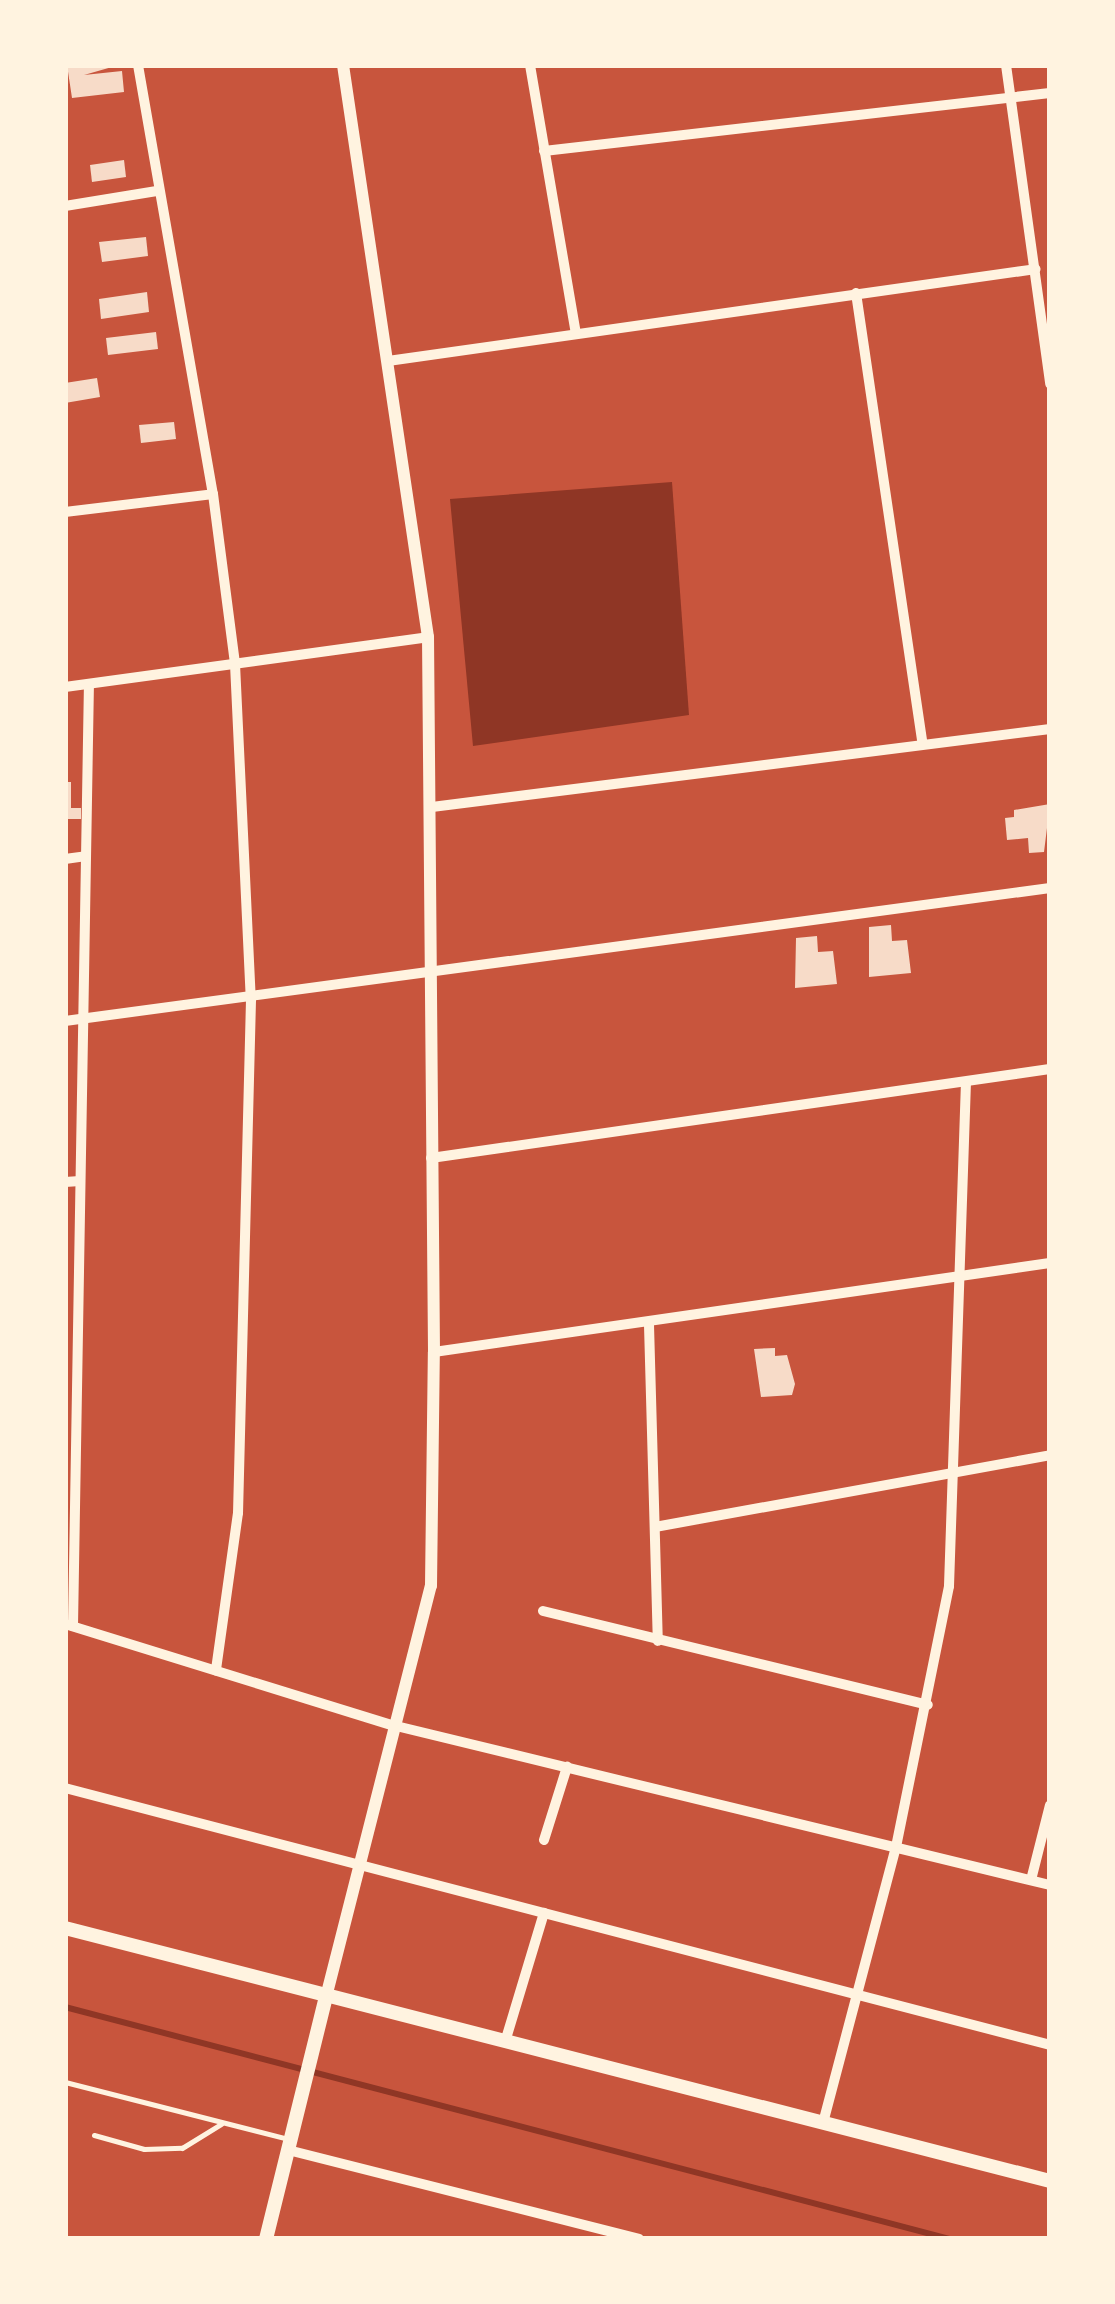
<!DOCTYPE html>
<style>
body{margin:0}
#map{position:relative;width:1115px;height:2304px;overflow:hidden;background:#c8553d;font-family:"Open Sans",sans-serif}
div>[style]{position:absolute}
.water>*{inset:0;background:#8f3625}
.stream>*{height:6px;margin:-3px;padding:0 3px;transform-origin:3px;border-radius:3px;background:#8f3625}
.building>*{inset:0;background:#f7dbc8}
.service>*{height:5px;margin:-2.5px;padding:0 2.5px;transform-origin:2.5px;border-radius:2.5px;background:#fff3e0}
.minor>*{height:10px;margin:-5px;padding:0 5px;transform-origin:5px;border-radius:5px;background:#fff3e0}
.tertiary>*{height:12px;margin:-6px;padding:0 6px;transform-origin:6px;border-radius:6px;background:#fff3e0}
.secondary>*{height:14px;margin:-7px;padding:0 7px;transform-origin:7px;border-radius:7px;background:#fff3e0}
span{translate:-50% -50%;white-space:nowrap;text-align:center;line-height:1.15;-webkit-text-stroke:9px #fff3e0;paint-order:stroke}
.frame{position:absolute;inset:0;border:68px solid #fff3e0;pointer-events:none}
</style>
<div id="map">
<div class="water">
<i style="clip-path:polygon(672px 482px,689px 715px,473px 746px,450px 499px)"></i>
</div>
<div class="stream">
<i style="left:65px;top:2007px;width:915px;rotate:14.69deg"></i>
</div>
<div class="building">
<i style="clip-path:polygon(67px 65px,119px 65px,84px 75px,122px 71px,124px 92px,72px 98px)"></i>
<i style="clip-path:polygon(124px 160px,126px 177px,92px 182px,90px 165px)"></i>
<i style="clip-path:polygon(146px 237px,148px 256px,102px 262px,99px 242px)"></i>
<i style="clip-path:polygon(147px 292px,149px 312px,101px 319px,99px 299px)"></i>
<i style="clip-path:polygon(156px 332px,158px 349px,108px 355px,106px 338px)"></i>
<i style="clip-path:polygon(97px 378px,100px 397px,65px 403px,65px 383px)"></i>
<i style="clip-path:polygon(174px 422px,176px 439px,141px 443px,139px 425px)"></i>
<i style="clip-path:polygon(65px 782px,71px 782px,71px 808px,81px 808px,81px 819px,65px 819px)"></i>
<i style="clip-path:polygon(1050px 804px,1044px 852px,1029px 853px,1028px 838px,1007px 840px,1005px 818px,1014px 817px,1014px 810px)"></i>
<i style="clip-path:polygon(891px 925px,892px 941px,907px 940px,911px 973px,869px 977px,869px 927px)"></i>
<i style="clip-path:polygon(817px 936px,818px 952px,833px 951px,837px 984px,795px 988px,796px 938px)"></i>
<i style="clip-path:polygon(775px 1348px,775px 1356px,787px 1355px,795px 1384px,792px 1395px,761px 1397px,754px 1349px)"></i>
</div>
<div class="service">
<i style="left:65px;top:2082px;width:230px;rotate:14.3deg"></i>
<i style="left:94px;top:2135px;width:52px;rotate:15.6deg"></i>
<i style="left:144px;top:2149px;width:38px;rotate:-2deg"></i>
<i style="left:182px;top:2148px;width:46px;rotate:-31.6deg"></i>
</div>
<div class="minor">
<i style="left:138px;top:65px;width:436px;rotate:80.1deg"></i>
<i style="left:213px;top:494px;width:171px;rotate:82.6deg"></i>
<i style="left:235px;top:664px;width:336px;rotate:87.3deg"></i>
<i style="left:251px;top:1000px;width:513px;rotate:91.45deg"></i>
<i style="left:238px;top:1513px;width:159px;rotate:98deg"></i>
<i style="left:530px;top:65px;width:272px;rotate:80.3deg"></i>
<i style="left:1006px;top:65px;width:322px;rotate:82.1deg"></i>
<i style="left:544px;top:151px;width:509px;rotate:-6.54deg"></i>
<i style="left:65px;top:206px;width:93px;rotate:-9.3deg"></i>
<i style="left:856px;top:293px;width:456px;rotate:81.6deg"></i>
<i style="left:388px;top:361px;width:654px;rotate:-8.08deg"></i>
<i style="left:65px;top:512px;width:149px;rotate:-6.9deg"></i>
<i style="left:65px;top:687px;width:366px;rotate:-7.8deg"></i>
<i style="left:432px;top:807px;width:623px;rotate:-7.19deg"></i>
<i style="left:65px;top:859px;width:21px;rotate:-8deg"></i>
<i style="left:65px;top:1021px;width:994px;rotate:-7.69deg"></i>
<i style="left:431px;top:1158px;width:625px;rotate:-8.18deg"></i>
<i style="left:65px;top:1182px;width:15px;rotate:-4deg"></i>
<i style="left:649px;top:1325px;width:316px;rotate:88.4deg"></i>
<i style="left:434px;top:1352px;width:622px;rotate:-8.22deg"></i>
<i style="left:655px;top:1527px;width:402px;rotate:-10.3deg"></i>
<i style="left:543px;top:1611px;width:396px;rotate:13.7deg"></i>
<i style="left:65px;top:1624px;width:342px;rotate:17.2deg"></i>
<i style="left:392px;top:1725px;width:677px;rotate:13.67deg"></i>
<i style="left:73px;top:1626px;width:942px;rotate:-89.03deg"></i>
<i style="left:65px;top:1788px;width:1018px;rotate:14.62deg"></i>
<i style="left:544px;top:1840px;width:77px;rotate:-72.5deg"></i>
<i style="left:1031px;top:1880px;width:77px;rotate:-75.8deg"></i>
<i style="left:505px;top:2042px;width:135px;rotate:-73.2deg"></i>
<i style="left:823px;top:2123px;width:285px;rotate:-75.2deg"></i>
<i style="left:896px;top:1847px;width:266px;rotate:-78.5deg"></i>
<i style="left:949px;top:1586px;width:504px;rotate:-88.07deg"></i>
<i style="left:288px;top:2150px;width:362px;rotate:14.2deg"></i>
</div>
<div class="tertiary">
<i style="left:326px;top:1997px;width:424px;rotate:-75.7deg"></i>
<i style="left:431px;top:1586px;width:234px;rotate:-89.3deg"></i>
<i style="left:434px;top:1352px;width:715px;rotate:-90.48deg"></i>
<i style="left:428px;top:637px;width:578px;rotate:-98.45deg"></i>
</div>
<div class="secondary">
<i style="left:65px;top:1928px;width:1017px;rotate:14.41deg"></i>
<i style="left:266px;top:2239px;width:249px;rotate:-76.1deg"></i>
</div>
<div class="frame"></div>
</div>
